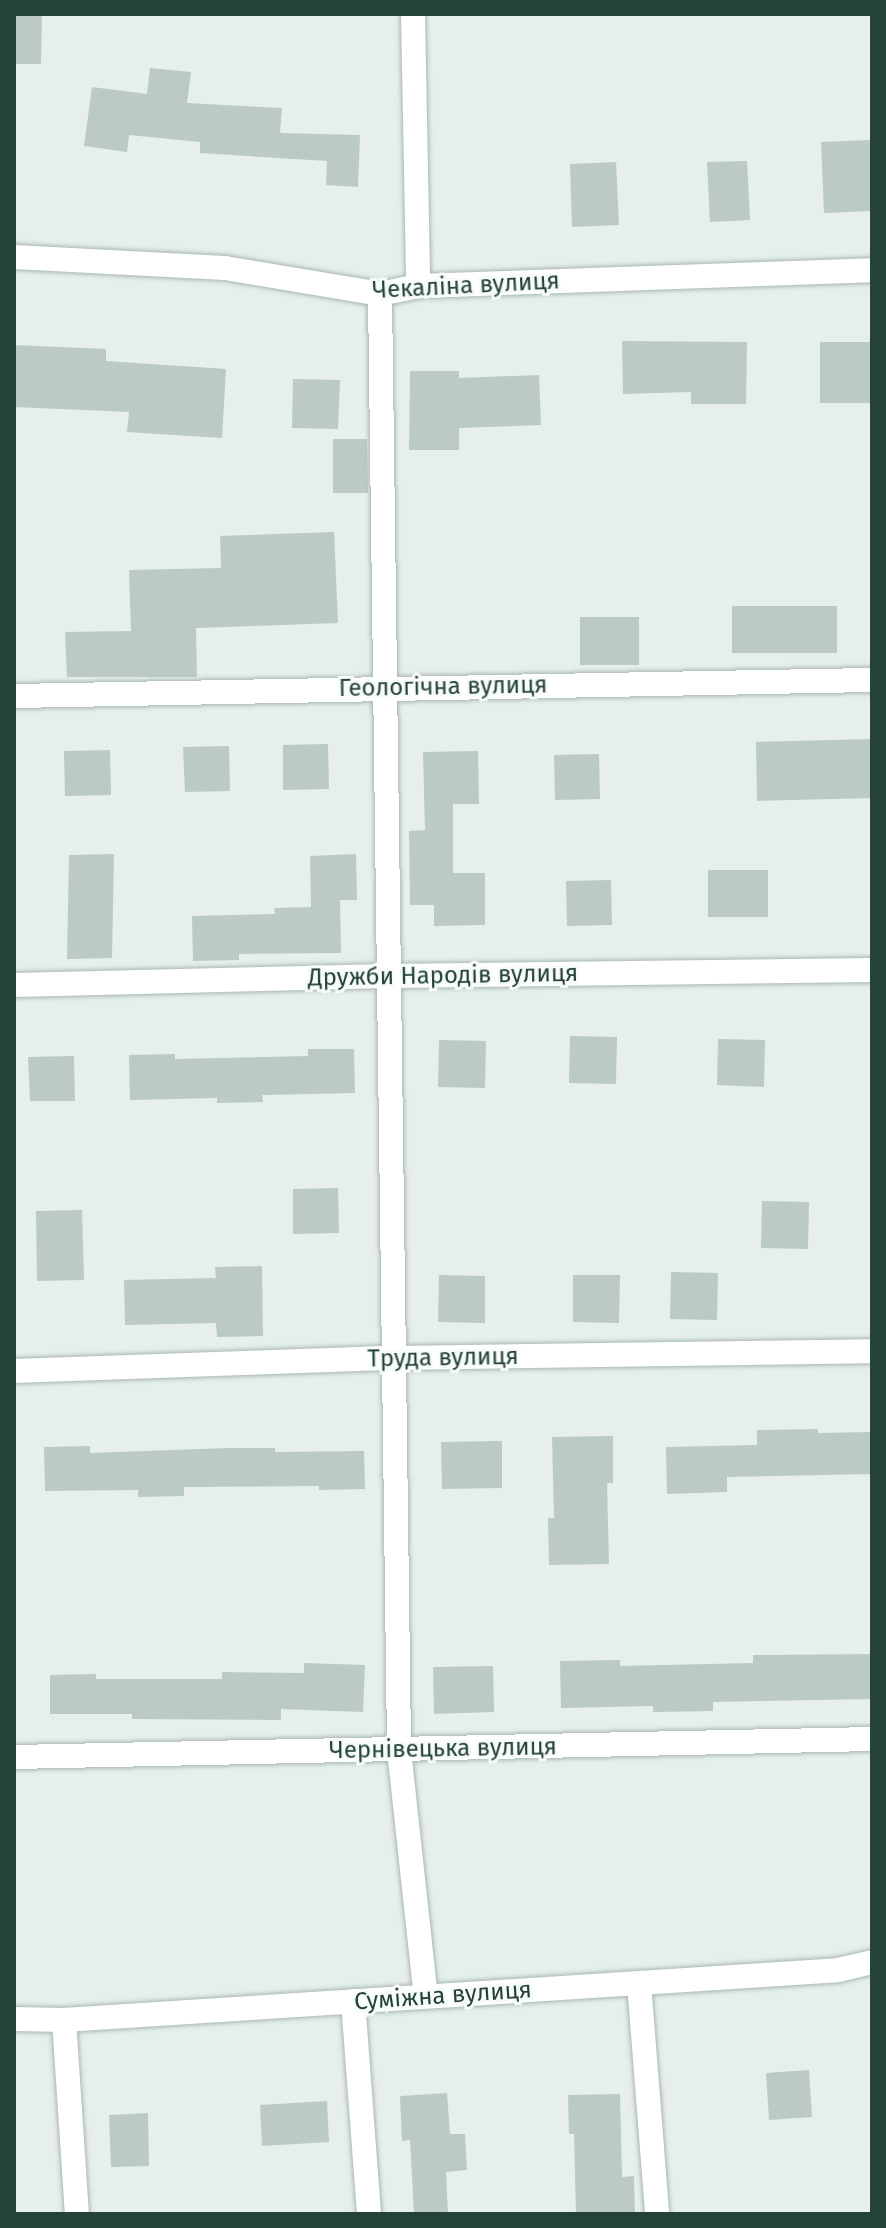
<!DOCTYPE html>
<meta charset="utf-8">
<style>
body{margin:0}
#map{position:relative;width:886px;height:2228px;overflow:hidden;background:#e6efeb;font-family:"Fira Sans",sans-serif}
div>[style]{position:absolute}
.building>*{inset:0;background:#bbcac4}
.roads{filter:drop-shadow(0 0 2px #a8b8b2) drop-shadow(0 0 2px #a8b8b2)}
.minor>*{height:24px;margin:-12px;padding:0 12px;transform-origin:12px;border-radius:12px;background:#fff}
span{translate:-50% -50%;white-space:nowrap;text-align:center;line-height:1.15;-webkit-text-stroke:6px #f7fbf9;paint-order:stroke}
.street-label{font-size:24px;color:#24423a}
.frame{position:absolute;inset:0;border:16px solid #24423a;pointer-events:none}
</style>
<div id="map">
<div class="building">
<i style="clip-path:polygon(14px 14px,42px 14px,41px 64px,14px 64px)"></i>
<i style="clip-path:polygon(150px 68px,191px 72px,187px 103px,282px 108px,280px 133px,360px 135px,358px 187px,326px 185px,327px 161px,200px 153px,200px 142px,129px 135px,127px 152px,84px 146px,92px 87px,147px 94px)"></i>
<i style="clip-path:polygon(872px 140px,872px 211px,824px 213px,821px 142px)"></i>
<i style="clip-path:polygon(747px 161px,750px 220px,710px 222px,707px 162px)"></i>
<i style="clip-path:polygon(616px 162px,619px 225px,572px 227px,570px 164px)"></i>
<i style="clip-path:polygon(622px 341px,747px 342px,746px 404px,691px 404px,691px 392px,623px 394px)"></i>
<i style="clip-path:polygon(820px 342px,872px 342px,872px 403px,820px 403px)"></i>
<i style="clip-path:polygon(14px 345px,106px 349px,106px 361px,226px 369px,222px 438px,127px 432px,129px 412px,14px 407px)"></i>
<i style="clip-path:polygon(410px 371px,459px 371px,459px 378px,539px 375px,541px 425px,459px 428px,459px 450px,409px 450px)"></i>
<i style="clip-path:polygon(293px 379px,340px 380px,338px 429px,292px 428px)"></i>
<i style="clip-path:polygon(333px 439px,367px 439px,368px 493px,333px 493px)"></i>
<i style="clip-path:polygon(334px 532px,338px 623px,196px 628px,197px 677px,67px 677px,65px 632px,131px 631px,129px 570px,221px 568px,220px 536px)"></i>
<i style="clip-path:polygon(732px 606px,837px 606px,837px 653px,732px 653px)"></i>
<i style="clip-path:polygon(580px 617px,639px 617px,639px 665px,580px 665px)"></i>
<i style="clip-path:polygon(872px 739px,872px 798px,757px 801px,756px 742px)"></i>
<i style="clip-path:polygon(328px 744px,329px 789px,283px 790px,283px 745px)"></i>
<i style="clip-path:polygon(229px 746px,230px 791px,185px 792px,183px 747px)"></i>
<i style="clip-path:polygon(110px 750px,111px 795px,65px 796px,64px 751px)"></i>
<i style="clip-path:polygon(478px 751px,479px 804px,453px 804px,453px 873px,485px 873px,485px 925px,434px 926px,434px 905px,410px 905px,409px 831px,425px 830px,423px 752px)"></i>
<i style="clip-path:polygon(599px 754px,600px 799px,555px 800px,554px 755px)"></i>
<i style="clip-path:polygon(114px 854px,112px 958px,67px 959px,69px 855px)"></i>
<i style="clip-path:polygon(356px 854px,357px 900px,340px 900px,341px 953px,239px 954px,239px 960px,193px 961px,192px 916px,275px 914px,274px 908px,311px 907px,310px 856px)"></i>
<i style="clip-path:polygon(708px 870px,768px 870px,768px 917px,708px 917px)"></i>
<i style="clip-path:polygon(611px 880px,612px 925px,567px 926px,566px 881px)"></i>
<i style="clip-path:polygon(570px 1036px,617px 1037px,616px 1084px,569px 1083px)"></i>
<i style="clip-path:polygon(718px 1039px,765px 1040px,764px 1087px,717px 1085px)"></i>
<i style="clip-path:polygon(439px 1040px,486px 1041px,485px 1088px,438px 1087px)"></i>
<i style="clip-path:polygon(308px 1049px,354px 1049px,355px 1093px,262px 1095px,263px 1102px,217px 1103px,217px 1098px,130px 1100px,129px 1055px,175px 1054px,175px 1059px,308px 1056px)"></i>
<i style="clip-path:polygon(74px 1056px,75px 1101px,30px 1101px,28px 1057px)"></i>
<i style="clip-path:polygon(338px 1188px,339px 1233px,293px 1234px,293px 1189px)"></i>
<i style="clip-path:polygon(762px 1201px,809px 1202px,808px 1249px,761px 1248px)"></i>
<i style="clip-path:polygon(82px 1210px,84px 1280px,37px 1281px,36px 1211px)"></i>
<i style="clip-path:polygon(262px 1266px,263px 1336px,217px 1337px,216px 1323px,125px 1325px,124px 1280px,216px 1278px,215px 1267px)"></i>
<i style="clip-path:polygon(671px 1272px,718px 1273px,717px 1320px,670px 1319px)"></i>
<i style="clip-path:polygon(439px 1275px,485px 1276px,485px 1323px,438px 1322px)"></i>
<i style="clip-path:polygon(573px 1275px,620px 1275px,619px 1323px,573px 1322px)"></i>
<i style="clip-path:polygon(818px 1429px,818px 1433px,872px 1432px,872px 1474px,727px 1477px,727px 1492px,667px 1494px,666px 1447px,757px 1445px,757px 1430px)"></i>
<i style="clip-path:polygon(613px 1436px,613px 1483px,607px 1483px,609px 1564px,549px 1565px,548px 1518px,554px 1518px,552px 1437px)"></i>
<i style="clip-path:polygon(502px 1441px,502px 1488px,442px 1489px,441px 1442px)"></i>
<i style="clip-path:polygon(90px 1446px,90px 1453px,229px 1448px,275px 1448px,275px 1452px,364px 1451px,365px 1489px,319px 1490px,319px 1486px,184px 1487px,184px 1496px,138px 1497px,138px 1490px,45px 1491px,44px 1447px)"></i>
<i style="clip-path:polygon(872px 1654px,872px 1699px,713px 1702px,713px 1711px,653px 1712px,653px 1706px,561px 1708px,560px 1661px,620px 1660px,620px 1666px,753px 1663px,753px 1655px)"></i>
<i style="clip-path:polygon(304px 1663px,365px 1665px,363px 1712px,281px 1709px,281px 1720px,132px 1719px,132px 1714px,50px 1714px,50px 1675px,96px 1674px,96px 1679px,222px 1679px,222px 1672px,304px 1673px)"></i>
<i style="clip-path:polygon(493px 1666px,494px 1712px,434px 1714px,433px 1667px)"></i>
<i style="clip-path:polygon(809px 2070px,812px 2117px,769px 2120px,766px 2073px)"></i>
<i style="clip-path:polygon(447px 2093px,450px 2134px,465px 2134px,467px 2170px,446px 2172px,448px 2214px,414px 2214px,410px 2140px,402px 2141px,400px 2096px)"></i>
<i style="clip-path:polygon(620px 2094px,622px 2177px,634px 2176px,635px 2214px,576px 2214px,574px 2134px,569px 2134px,568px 2095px)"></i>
<i style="clip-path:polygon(327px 2101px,329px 2142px,262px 2146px,260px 2105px)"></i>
<i style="clip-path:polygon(148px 2113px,149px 2166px,111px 2167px,109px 2115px)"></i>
</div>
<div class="roads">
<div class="minor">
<i style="left:413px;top:14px;width:272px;rotate:88.9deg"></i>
<i style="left:14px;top:257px;width:211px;rotate:3deg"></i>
<i style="left:225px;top:268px;width:157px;rotate:9.5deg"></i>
<i style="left:380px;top:294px;width:39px;rotate:-12deg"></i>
<i style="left:418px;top:286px;width:454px;rotate:-2deg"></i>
<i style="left:380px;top:294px;width:1456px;rotate:89.25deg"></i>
<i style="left:399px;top:1750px;width:248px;rotate:83.8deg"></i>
<i style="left:14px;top:696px;width:858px;rotate:-1.07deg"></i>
<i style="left:14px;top:985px;width:373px;rotate:-1.4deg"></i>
<i style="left:387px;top:976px;width:485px;rotate:-0.7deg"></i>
<i style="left:14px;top:1371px;width:380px;rotate:-2deg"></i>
<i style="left:394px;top:1358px;width:478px;rotate:-0.8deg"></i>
<i style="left:14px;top:1757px;width:858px;rotate:-1.2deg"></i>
<i style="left:639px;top:1983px;width:232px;rotate:85.5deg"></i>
<i style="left:353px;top:2001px;width:214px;rotate:85.7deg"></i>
<i style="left:14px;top:2019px;width:50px;rotate:1.1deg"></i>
<i style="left:64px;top:2020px;width:576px;rotate:-3.68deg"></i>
<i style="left:639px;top:1983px;width:199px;rotate:-3.7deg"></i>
<i style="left:838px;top:1970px;width:35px;rotate:-13deg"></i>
<i style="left:64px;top:2020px;width:194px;rotate:86.2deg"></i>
</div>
</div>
<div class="street-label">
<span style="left:466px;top:286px;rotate:-3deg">Чекаліна вулиця</span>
<span style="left:443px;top:687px;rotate:-1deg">Геологічна вулиця</span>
<span style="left:443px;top:976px;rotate:-1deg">Дружби Народів вулиця</span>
<span style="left:443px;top:1358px;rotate:-1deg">Труда вулиця</span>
<span style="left:443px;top:1749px;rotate:-1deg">Чернівецька вулиця</span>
<span style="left:443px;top:1996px;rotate:-4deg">Суміжна вулиця</span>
</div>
<div class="frame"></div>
</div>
